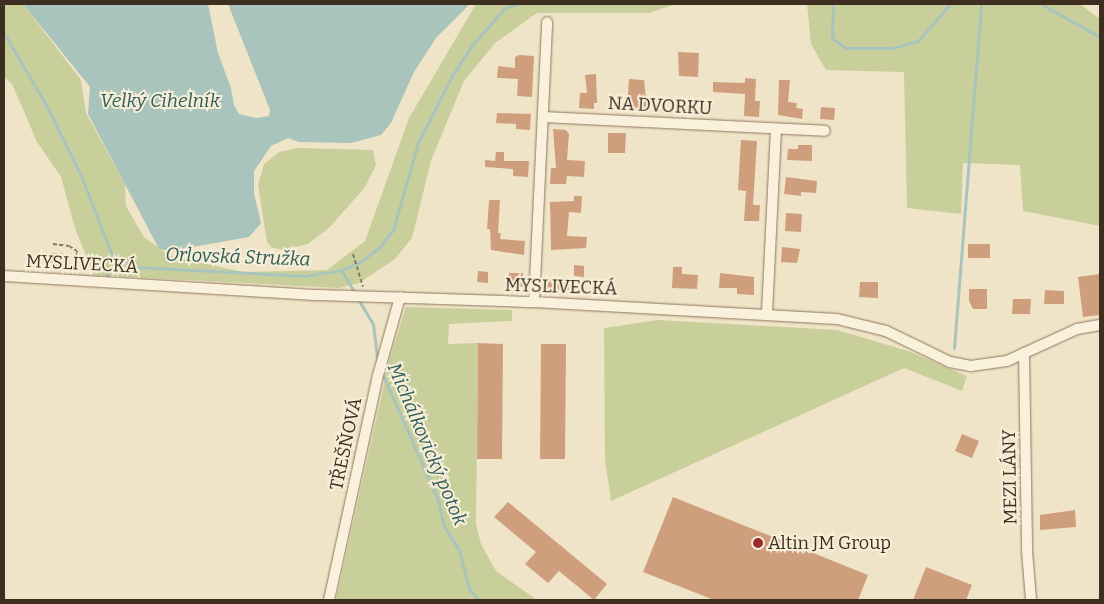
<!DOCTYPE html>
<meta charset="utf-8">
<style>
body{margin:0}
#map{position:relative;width:1104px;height:604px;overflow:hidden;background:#f0e4c8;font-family:Bitter,serif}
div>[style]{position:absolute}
.green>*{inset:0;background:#c9cf9b}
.water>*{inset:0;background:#a9c4bc}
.stream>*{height:3px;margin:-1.5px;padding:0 1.5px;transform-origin:1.5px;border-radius:1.5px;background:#a9c4bc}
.building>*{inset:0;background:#cf9f7d}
.path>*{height:2px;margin-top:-1px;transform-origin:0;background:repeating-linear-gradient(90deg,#8d765c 0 4px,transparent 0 6.5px)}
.roads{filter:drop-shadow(0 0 1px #8d765c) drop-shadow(0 0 1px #8d765c)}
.street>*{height:10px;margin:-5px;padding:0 5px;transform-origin:5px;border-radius:5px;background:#faf1dc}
.dots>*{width:14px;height:14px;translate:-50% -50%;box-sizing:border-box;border:2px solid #f7eed8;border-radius:50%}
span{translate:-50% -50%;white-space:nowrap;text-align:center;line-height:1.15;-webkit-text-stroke:4px #f7eed8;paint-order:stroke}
.street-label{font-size:18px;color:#3d2e20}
.poi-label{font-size:18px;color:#3d2e20}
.left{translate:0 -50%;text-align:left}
.water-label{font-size:19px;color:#2f5d5a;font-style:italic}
.frame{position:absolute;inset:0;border:5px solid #3d2e20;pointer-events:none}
</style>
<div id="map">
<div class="green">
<i style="clip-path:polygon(4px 4px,23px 4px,81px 80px,86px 113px,125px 184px,126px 206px,144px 237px,170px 256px,243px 272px,327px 270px,365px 241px,409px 118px,476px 4px,677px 4px,648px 13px,537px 13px,495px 43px,464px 81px,431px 161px,412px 238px,395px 259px,359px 283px,339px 288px,94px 275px,75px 228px,61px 177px,37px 142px,12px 84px,4px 77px)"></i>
<i style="clip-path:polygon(807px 4px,1080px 4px,1100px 19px,1100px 226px,1023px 211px,1020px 165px,963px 163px,961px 214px,907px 208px,904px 72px,826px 70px,811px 44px)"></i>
<i style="clip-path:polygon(298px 148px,373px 150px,376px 165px,365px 187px,330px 227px,308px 244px,283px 250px,271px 247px,267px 242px,258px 185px,264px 164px,279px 152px)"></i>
<i style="clip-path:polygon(406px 307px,512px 310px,512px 321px,449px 324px,448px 344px,478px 343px,476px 524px,481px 544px,496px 571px,537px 600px,336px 600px,390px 358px)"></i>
<i style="clip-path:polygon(658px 320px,837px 330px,908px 351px,967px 376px,962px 391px,904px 368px,611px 501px,605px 460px,604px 328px)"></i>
</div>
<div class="water">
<i style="clip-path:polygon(23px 4px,208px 4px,218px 53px,231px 88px,234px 105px,239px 114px,256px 118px,269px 116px,270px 110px,228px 4px,470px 4px,436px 38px,414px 72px,391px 123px,381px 135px,351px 143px,299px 142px,288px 138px,271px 146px,254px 171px,254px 194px,261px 223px,249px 237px,170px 251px,159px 249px,88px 114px,90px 87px)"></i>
</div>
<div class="stream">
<i style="left:833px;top:4px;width:34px;rotate:92deg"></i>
<i style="left:832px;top:38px;width:17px;rotate:36deg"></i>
<i style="left:846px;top:48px;width:47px"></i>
<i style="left:893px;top:48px;width:26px;rotate:-16deg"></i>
<i style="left:918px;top:41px;width:49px;rotate:-49.1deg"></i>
<i style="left:1041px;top:4px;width:68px;rotate:29.2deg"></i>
<i style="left:4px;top:33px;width:83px;rotate:59.7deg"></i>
<i style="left:46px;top:105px;width:81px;rotate:63.7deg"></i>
<i style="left:82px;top:178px;width:83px;rotate:68.7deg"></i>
<i style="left:112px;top:255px;width:26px;rotate:28deg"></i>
<i style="left:135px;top:267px;width:170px;rotate:3deg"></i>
<i style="left:305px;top:276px;width:36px;rotate:-9deg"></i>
<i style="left:341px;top:270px;width:21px;rotate:-23deg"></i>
<i style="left:360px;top:262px;width:25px;rotate:-37deg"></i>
<i style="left:380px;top:247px;width:21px;rotate:-53deg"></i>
<i style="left:393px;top:230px;width:91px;rotate:-74deg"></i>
<i style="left:418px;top:143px;width:75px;rotate:-63.1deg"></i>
<i style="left:452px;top:76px;width:37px;rotate:-57deg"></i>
<i style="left:472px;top:45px;width:51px;rotate:-48.2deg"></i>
<i style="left:506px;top:7px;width:12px;rotate:-14deg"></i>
<i style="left:102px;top:257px;width:24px;rotate:73deg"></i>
<i style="left:341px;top:270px;width:27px;rotate:59deg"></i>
<i style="left:358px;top:299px;width:29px;rotate:59deg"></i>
<i style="left:373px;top:324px;width:39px;rotate:83deg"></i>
<i style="left:954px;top:348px;width:345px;rotate:-85.5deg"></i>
<i style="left:382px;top:373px;width:139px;rotate:66.2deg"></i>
<i style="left:438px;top:500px;width:27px;rotate:77deg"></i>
<i style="left:444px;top:526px;width:28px;rotate:58deg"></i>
<i style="left:459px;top:550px;width:40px;rotate:75.6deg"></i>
<i style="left:469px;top:589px;width:15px;rotate:48deg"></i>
</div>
<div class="building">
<i style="clip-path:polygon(678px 52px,699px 53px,698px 77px,679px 76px)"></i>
<i style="clip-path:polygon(519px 55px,534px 56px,532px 97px,517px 96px,518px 79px,497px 78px,498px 66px,515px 68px,515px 57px)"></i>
<i style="clip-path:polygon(596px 74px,597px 103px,594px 103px,594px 109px,579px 108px,580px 93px,587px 93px,585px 75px)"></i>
<i style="clip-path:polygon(745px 78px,756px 79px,755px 101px,760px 101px,759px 117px,744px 116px,745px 94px,713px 92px,713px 82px,745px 83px)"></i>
<i style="clip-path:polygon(629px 79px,644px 80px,647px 109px,627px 111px)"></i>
<i style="clip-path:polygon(779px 80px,790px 80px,788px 102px,797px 103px,796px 108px,803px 109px,802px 119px,778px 115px)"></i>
<i style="clip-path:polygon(821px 107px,835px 108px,834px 120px,820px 119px)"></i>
<i style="clip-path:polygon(497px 113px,531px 114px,530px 130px,516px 129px,516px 124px,496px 123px)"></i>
<i style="clip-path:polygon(553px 129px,566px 130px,569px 134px,567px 160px,585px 161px,584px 177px,567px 176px,566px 184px,550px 184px,551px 168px,556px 168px)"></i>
<i style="clip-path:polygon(608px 133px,626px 133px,625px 153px,608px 153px)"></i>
<i style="clip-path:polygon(741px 140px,757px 141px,753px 205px,760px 205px,759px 221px,744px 221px,746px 191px,738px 190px)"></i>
<i style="clip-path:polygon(798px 145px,812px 145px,812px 161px,787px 160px,788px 149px,798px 149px)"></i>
<i style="clip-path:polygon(496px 152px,504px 152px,504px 161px,529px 161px,528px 177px,513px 176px,513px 169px,485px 167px,485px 160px,495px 161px)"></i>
<i style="clip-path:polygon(786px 177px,817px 181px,816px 193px,801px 192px,801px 196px,784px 194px)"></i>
<i style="clip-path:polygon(574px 196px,582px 196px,581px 213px,569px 212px,567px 236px,587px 237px,586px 248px,551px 250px,550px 202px,574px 201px)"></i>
<i style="clip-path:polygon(489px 200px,500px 200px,498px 233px,501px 233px,500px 239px,525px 241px,524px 255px,491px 250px,490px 229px,487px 229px)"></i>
<i style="clip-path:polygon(786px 213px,802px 214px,801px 232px,785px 231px)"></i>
<i style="clip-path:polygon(968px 244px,990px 244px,990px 258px,968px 258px)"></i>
<i style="clip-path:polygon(782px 247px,800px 249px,797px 263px,781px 262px)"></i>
<i style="clip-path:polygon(50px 253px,68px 254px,67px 268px,49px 266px)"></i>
<i style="clip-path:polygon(574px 265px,584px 266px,584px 277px,574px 276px)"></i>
<i style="clip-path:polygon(673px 267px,682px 267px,682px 274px,698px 275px,697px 289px,672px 288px)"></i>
<i style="clip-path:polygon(478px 271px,488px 272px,488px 283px,477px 282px)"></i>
<i style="clip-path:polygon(509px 273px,523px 273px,523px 287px,509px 287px)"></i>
<i style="clip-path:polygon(720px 273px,754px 277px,754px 295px,737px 294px,737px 288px,719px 288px)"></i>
<i style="clip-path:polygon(1100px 274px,1100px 315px,1083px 317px,1078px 277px)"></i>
<i style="clip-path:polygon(545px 280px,568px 281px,569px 290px,545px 289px)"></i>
<i style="clip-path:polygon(860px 282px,878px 282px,878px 298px,859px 297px)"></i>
<i style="clip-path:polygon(969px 289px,987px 289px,987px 309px,973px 309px,969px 301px)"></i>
<i style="clip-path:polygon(1045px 290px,1064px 291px,1064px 304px,1044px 304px)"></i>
<i style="clip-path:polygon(1013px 299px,1031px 299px,1030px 314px,1012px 314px)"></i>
<i style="clip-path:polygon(478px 343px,503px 344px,502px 459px,477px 459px)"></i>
<i style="clip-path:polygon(541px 344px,566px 344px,565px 459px,540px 459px)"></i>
<i style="clip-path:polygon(962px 434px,979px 441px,972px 458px,955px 451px)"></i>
<i style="clip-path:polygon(673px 497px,868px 575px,858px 600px,714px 600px,643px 572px)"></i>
<i style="clip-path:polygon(508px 502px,607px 584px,594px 600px,559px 571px,548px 583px,525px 564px,536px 552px,494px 517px)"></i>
<i style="clip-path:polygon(1075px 510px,1076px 527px,1040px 530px,1040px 515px)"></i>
<i style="clip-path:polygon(926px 567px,972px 585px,966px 600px,913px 600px)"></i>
</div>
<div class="path">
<i style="left:53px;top:244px;width:16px;rotate:7deg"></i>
<i style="left:69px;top:246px;width:9px;rotate:32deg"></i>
<i style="left:77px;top:251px;width:20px;rotate:93deg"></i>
<i style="left:353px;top:254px;width:34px;rotate:73deg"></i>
</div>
<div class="roads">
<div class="street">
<i style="left:543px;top:117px;width:282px;rotate:2.8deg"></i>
<i style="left:4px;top:276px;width:315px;rotate:3.5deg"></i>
<i style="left:318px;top:295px;width:216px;rotate:1.9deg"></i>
<i style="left:534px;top:302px;width:303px;rotate:3.2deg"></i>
<i style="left:837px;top:319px;width:50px;rotate:13.8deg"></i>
<i style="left:886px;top:331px;width:71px;rotate:25.8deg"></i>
<i style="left:950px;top:362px;width:21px;rotate:11deg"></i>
<i style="left:971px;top:366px;width:36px;rotate:-8deg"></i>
<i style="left:1007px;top:361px;width:77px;rotate:-24.6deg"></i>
<i style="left:1077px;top:329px;width:23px;rotate:-10deg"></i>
<i style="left:534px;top:302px;width:280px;rotate:-87.3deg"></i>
<i style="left:767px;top:313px;width:184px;rotate:-87.2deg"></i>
<i style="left:1024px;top:353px;width:198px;rotate:89.1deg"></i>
<i style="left:1027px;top:551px;width:49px;rotate:85.3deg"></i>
<i style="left:329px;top:600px;width:226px;rotate:-77.7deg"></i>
<i style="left:377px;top:379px;width:85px;rotate:-74.3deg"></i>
</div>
</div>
<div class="dots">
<i style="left:758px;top:543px;background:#9e2a2b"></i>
</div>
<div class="street-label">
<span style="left:660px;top:106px;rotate:3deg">NA DVORKU</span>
<span style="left:82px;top:264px;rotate:3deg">MYSLIVECKÁ</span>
<span style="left:561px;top:287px;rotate:2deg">MYSLIVECKÁ</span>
<span style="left:346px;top:444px;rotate:-78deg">TŘEŠŇOVÁ</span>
<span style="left:1010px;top:477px;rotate:-91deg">MEZI LÁNY</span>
</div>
<div class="poi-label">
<span class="left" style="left:768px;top:543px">Altin JM Group</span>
</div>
<div class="water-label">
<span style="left:160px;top:101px">Velký Cihelník</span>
<span style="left:238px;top:257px;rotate:2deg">Orlovská Stružka</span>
<span style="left:427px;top:444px;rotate:67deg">Michálkovický potok</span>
</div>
<div class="frame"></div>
</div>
